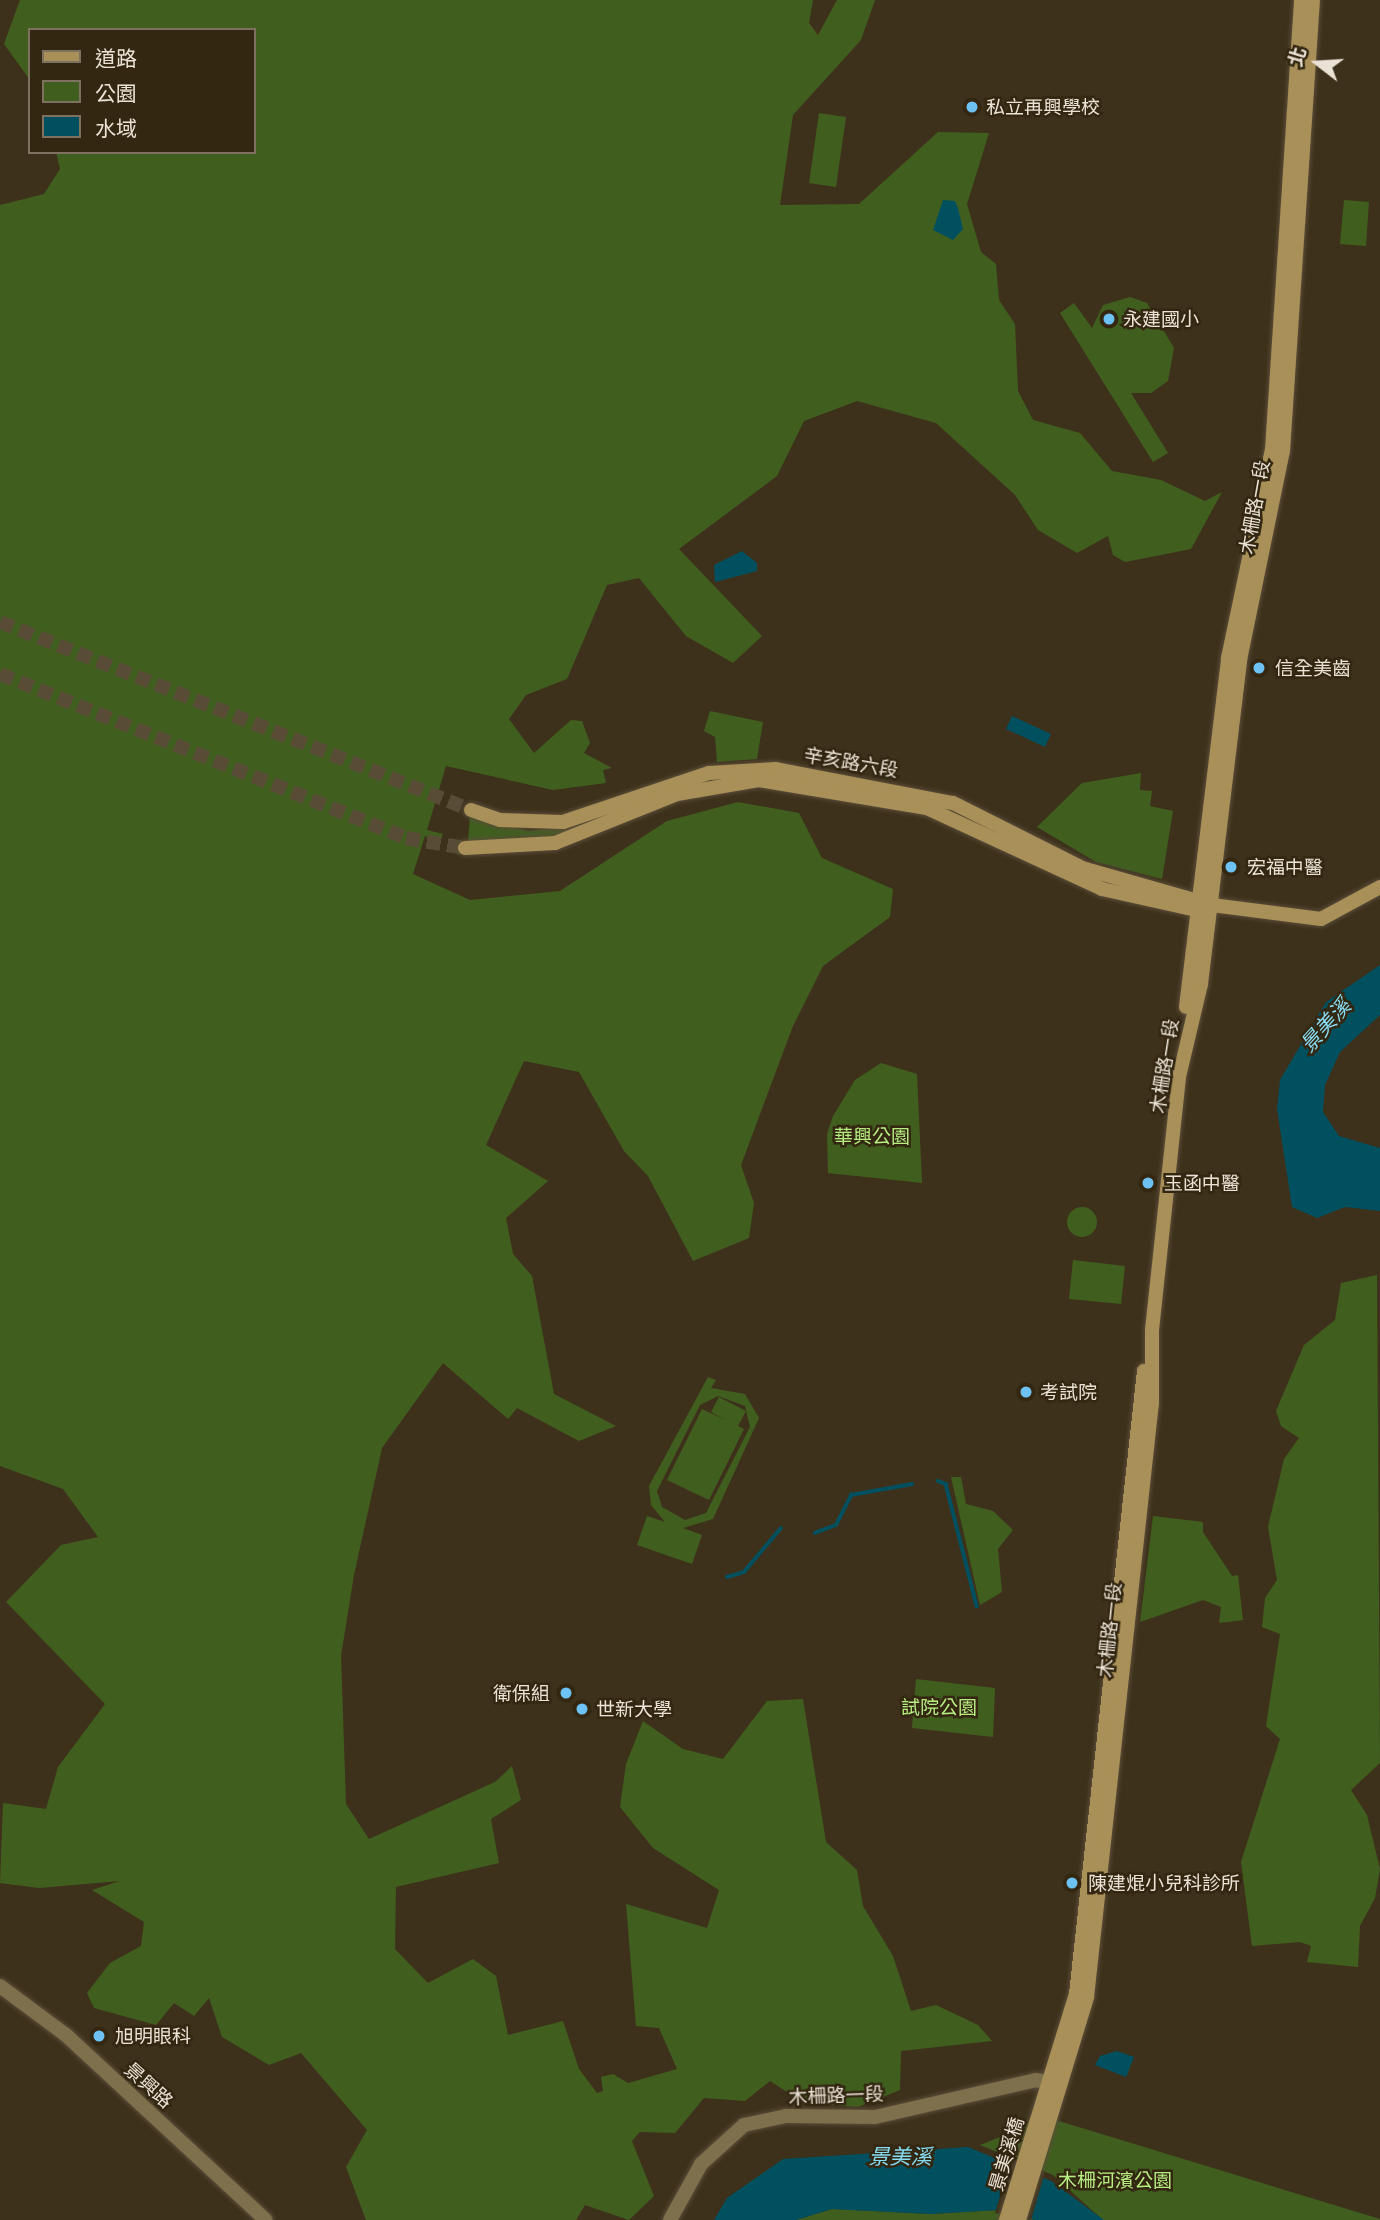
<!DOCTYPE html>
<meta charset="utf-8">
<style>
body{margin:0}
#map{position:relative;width:1380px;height:2220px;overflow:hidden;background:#3e311b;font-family:"Exo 2","Noto Sans TC",sans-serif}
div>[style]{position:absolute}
.green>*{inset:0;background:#405f1f}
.round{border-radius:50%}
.water>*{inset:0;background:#00505f}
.pier>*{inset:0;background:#3e311b}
.stream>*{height:3.5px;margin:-1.75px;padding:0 1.75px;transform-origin:1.75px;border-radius:1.75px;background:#00505f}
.secondary-tunnel>*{height:14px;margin-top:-7px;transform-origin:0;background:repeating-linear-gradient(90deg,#584c37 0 14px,transparent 0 21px)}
.roads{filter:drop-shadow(0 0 2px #5a4d39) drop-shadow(0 0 2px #5a4d39)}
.tertiary>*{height:14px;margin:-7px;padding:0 7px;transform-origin:7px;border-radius:7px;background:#7e6f4d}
.secondary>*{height:14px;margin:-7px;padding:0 7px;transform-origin:7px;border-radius:7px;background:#a99058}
.dots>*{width:19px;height:19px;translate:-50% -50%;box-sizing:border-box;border:4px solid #332711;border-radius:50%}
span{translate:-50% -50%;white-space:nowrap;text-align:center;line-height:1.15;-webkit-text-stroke:5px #332711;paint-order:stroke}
.poi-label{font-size:19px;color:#eae2d5}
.left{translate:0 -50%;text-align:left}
.right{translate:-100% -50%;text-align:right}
.street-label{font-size:19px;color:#eae2d5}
.park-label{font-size:19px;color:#b7ee82}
.water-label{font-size:21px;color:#86dcf3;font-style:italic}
.legend{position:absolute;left:28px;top:28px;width:228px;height:126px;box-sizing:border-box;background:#332711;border:2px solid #7c725f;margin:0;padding:9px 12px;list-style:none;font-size:21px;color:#eae2d5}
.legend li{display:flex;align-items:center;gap:14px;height:35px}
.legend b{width:35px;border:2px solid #7c725f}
.north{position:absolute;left:1282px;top:28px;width:70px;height:70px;-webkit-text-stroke:5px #332711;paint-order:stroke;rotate:287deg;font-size:19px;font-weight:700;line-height:28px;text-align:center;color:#eae2d5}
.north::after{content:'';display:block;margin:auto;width:24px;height:32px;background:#eae2d5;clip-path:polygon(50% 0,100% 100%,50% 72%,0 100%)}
</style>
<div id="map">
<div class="green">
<i style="clip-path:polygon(20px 0,813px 0,809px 23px,818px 35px,837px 0,875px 0,861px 40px,793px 115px,780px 205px,859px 204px,938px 132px,989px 133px,967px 204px,981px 252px,996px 264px,999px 300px,1015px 324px,1018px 391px,1033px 420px,1080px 433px,1112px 471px,1161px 480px,1205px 501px,1222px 492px,1191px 549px,1125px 562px,1113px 555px,1108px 536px,1077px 553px,1038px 530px,1015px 495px,936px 423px,857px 401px,804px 421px,777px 476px,679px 549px,762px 636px,733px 663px,686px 636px,639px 578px,607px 585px,567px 679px,526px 695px,509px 719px,534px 753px,571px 720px,582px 721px,590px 743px,584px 753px,612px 768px,603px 770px,606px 783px,553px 790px,446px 766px,427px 830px,443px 834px,439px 842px,425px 836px,413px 874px,470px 900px,560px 891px,667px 821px,738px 802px,799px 813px,822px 858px,893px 889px,890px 917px,823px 966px,793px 1026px,741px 1165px,754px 1203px,749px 1238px,693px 1261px,648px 1176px,624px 1151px,579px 1072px,524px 1061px,486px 1145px,548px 1181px,506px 1218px,513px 1254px,532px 1276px,554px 1394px,616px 1426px,579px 1441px,517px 1408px,508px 1419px,443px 1363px,382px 1448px,354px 1575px,341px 1656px,346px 1804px,369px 1839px,495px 1782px,512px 1766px,521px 1800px,491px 1819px,499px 1863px,396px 1887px,395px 1949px,428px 1983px,473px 1959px,496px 1976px,508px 2035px,563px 2021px,579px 2069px,597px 2093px,603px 2091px,601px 2077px,613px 2074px,628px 2083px,677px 2069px,659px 2028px,636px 2026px,626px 1904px,707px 1928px,719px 1890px,653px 1848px,620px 1807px,626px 1764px,643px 1721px,683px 1749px,723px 1759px,767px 1701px,803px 1699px,826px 1842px,857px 1870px,863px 1906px,893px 1956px,911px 2011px,936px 2005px,978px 2025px,992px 2041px,901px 2051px,900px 2090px,858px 2107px,804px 2103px,770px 2081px,745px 2101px,704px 2098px,675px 2133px,640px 2132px,632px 2141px,654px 2196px,629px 2220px,585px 2205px,576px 2220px,366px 2220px,346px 2167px,367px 2130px,301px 2053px,269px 2065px,222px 2037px,209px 1998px,194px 2016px,174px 2003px,156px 2025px,94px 2008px,87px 1993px,110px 1963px,141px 1946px,144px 1922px,92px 1890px,120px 1881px,39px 1888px,0 1883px,3px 1803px,46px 1809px,58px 1767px,105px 1704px,6px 1602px,61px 1545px,98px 1537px,63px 1489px,0 1466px,0 205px,44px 194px,60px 169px,56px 152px,254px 152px,254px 30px,30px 30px,30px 80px,4px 44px)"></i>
<i style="clip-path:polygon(819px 113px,846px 117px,836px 187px,809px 183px)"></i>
<i style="clip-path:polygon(1344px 200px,1369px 202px,1366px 246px,1340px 244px)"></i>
<i style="clip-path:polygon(1130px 297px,1147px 303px,1174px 348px,1168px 381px,1151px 393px,1131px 393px,1168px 453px,1153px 462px,1060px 313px,1074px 303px,1092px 328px,1103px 305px)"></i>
<i style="clip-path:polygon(710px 711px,763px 722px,757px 759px,717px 762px,715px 737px,704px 731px)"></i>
<i style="clip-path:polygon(1141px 773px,1140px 790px,1152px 791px,1150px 806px,1173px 811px,1162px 879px,1096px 862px,1037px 827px,1082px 783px)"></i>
<i style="clip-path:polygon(470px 816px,528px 831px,589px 824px,559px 837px,468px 841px)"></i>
<i style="clip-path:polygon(881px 1063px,917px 1074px,922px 1183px,828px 1173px,827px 1134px,833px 1116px,855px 1080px)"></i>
<i class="round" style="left:1067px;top:1207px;width:30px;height:30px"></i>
<i style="clip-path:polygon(1073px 1260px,1125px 1266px,1121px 1304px,1069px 1299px)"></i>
<i style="clip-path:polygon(1377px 1275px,1380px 1763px,1351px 1790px,1367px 1815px,1380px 1869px,1375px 1898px,1360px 1926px,1358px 1967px,1307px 1962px,1311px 1946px,1300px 1942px,1252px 1946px,1241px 1862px,1280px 1739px,1266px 1726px,1280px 1634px,1262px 1627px,1265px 1598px,1277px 1580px,1268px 1527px,1284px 1459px,1299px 1438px,1281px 1426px,1276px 1411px,1304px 1345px,1335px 1320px,1341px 1283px)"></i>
<i style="clip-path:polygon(evenodd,708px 1377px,716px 1380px,711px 1388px,745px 1394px,759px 1418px,713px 1519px,683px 1528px,702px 1535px,692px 1564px,637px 1545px,647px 1516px,665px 1522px,651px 1505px,649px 1486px,708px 1377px,718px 1396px,745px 1406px,750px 1427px,706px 1513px,685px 1520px,662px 1507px,657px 1491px,700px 1405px,718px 1396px)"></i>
<i style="clip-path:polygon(719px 1397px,746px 1411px,738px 1426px,744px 1429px,709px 1500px,667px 1480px,702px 1409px,725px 1420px,711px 1412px)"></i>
<i style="clip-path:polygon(951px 1477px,961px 1477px,966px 1504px,993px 1511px,1013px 1530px,998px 1549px,1002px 1592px,980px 1605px)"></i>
<i style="clip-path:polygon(1153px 1516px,1203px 1522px,1203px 1532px,1232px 1576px,1238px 1575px,1243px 1620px,1219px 1623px,1221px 1607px,1203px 1600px,1140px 1622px)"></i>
<i style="clip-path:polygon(916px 1679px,995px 1688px,993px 1737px,912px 1728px)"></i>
<i style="clip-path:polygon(1036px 2114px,1380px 2219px,1380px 2220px,1103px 2220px,1053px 2175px,980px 2145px,1023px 2128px)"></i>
<i style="clip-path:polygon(832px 2209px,931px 2214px,1014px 2209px,1034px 2220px,796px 2220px)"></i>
</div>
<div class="water">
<i style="clip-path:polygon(943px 200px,955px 201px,958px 208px,963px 229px,953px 240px,933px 230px)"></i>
<i style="clip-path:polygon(742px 551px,757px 563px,757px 571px,715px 582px,714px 565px)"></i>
<i style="clip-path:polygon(1012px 716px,1051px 734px,1045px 747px,1006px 729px)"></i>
<i style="clip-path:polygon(1380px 965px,1380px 1015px,1340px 1052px,1325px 1085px,1323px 1112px,1339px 1136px,1380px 1148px,1380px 1211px,1345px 1207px,1317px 1218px,1292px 1207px,1277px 1109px,1280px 1080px,1326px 1002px)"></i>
<i style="clip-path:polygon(1117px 2051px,1134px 2057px,1126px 2077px,1095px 2065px,1100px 2056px)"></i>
<i style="clip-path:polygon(968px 2147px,1051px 2181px,1104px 2220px,1034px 2220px,1014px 2209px,931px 2214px,832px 2209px,796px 2220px,714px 2220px,727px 2198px,783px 2159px)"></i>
</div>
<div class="pier">
<i style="clip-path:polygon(1010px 2163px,1044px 2175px,1031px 2220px,995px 2213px)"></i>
</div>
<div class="stream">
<i style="left:938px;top:1481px;width:9px;rotate:21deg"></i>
<i style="left:946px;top:1484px;width:126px;rotate:75.7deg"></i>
<i style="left:815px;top:1533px;width:22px;rotate:-21deg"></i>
<i style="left:836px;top:1525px;width:34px;rotate:-63deg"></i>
<i style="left:851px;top:1495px;width:62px;rotate:-10.2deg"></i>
<i style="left:727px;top:1577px;width:18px;rotate:-16deg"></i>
<i style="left:744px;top:1572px;width:57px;rotate:-49.9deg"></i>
</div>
<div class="secondary-tunnel">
<i style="left:0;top:622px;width:507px;rotate:21.76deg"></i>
<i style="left:0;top:674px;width:438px;rotate:22deg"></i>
<i style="left:406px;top:838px;width:60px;rotate:9.6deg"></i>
</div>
<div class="roads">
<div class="tertiary">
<i style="left:0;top:1986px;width:82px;rotate:36.6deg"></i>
<i style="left:66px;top:2035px;width:272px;rotate:42.8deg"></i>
<i style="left:670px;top:2220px;width:64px;rotate:-61deg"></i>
<i style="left:701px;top:2164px;width:58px;rotate:-42.2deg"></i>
<i style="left:744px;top:2125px;width:43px;rotate:-12.1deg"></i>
<i style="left:786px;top:2116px;width:89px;rotate:0.6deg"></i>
<i style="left:875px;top:2117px;width:165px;rotate:-12.9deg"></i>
<i style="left:1036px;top:2080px;width:23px;rotate:10deg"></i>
</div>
<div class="secondary">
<i style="left:471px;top:810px;width:31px;rotate:19deg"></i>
<i style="left:500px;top:820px;width:63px;rotate:1.8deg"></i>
<i style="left:563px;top:822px;width:154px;rotate:-18.6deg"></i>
<i style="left:709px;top:773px;width:67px;rotate:-3.4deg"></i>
<i style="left:776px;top:769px;width:180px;rotate:10.9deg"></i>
<i style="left:953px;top:803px;width:144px;rotate:26.7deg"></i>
<i style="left:1082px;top:868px;width:135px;rotate:15.9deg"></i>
<i style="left:1212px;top:905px;width:110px;rotate:7.3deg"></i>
<i style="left:1321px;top:919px;width:67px;rotate:-28.5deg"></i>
<i style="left:465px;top:848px;width:90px;rotate:-3.2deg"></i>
<i style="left:555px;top:843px;width:131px;rotate:-21.9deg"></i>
<i style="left:677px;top:794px;width:83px;rotate:-9.7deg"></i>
<i style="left:759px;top:780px;width:170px;rotate:9.5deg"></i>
<i style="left:927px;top:808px;width:193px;rotate:24.8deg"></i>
<i style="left:1102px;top:889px;width:101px;rotate:12.5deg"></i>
<i style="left:1186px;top:1007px;width:352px;rotate:-83.1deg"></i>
<i style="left:1228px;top:658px;width:213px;rotate:-78.1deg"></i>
<i style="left:1272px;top:450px;width:451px;rotate:-86.3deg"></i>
<i style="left:1006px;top:2220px;width:237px;rotate:-72.8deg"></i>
<i style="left:1076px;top:1994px;width:627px;rotate:-83.77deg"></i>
<i style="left:1019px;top:2220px;width:233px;rotate:-73deg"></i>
<i style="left:1087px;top:1997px;width:598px;rotate:-83.76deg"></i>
<i style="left:1152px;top:1403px;width:73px;rotate:-90deg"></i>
<i style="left:1152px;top:1330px;width:254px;rotate:-83.9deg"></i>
<i style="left:1179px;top:1077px;width:96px;rotate:-76.7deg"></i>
<i style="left:1201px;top:984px;width:326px;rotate:-83.1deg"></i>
<i style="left:1240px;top:660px;width:213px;rotate:-78.4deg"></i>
<i style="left:1283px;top:451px;width:452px;rotate:-86.2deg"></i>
</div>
</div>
<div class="dots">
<i style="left:972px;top:107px;background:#6dc2f3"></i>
<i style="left:1109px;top:319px;background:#6dc2f3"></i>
<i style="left:1259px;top:668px;background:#6dc2f3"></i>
<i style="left:1231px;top:867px;background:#6dc2f3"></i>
<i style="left:1148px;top:1183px;background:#6dc2f3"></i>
<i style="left:1026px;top:1392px;background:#6dc2f3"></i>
<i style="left:566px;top:1693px;background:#6dc2f3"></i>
<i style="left:582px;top:1709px;background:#6dc2f3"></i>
<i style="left:1072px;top:1883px;background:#6dc2f3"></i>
<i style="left:99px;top:2036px;background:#6dc2f3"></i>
</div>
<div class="poi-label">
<span class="left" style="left:986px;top:107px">私立再興學校</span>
<span class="left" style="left:1123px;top:319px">永建國小</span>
<span class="left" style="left:1275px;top:668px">信全美齒</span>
<span class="left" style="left:1247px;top:867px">宏福中醫</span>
<span class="left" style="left:1164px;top:1183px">玉函中醫</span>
<span class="left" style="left:1040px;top:1392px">考試院</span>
<span class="right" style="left:550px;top:1693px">衛保組</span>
<span class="left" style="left:596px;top:1709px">世新大學</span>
<span class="left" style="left:1088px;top:1883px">陳建焜小兒科診所</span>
<span class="left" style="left:115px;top:2036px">旭明眼科</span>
</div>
<div class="street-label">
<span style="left:1254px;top:507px;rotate:-80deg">木柵路一段</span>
<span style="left:851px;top:762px;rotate:10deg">辛亥路六段</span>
<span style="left:1164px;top:1066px;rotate:-81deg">木柵路一段</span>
<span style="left:1109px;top:1630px;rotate:-84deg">木柵路一段</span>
<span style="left:149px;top:2085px;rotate:42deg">景興路</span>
<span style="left:836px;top:2095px;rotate:-2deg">木柵路一段</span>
<span style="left:1006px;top:2154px;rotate:-73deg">景美溪橋</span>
</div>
<div class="park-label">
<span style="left:872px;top:1136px">華興公園</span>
<span style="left:939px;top:1707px">試院公園</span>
<span style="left:1115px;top:2180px">木柵河濱公園</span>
</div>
<div class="water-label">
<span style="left:1325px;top:1025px;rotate:-48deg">景美溪</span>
<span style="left:900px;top:2156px">景美溪</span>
</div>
<ul class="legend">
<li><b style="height:9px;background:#a99058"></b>道路</li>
<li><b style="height:19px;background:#405f1f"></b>公園</li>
<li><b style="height:19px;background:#00505f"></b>水域</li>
</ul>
<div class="north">北</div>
</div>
